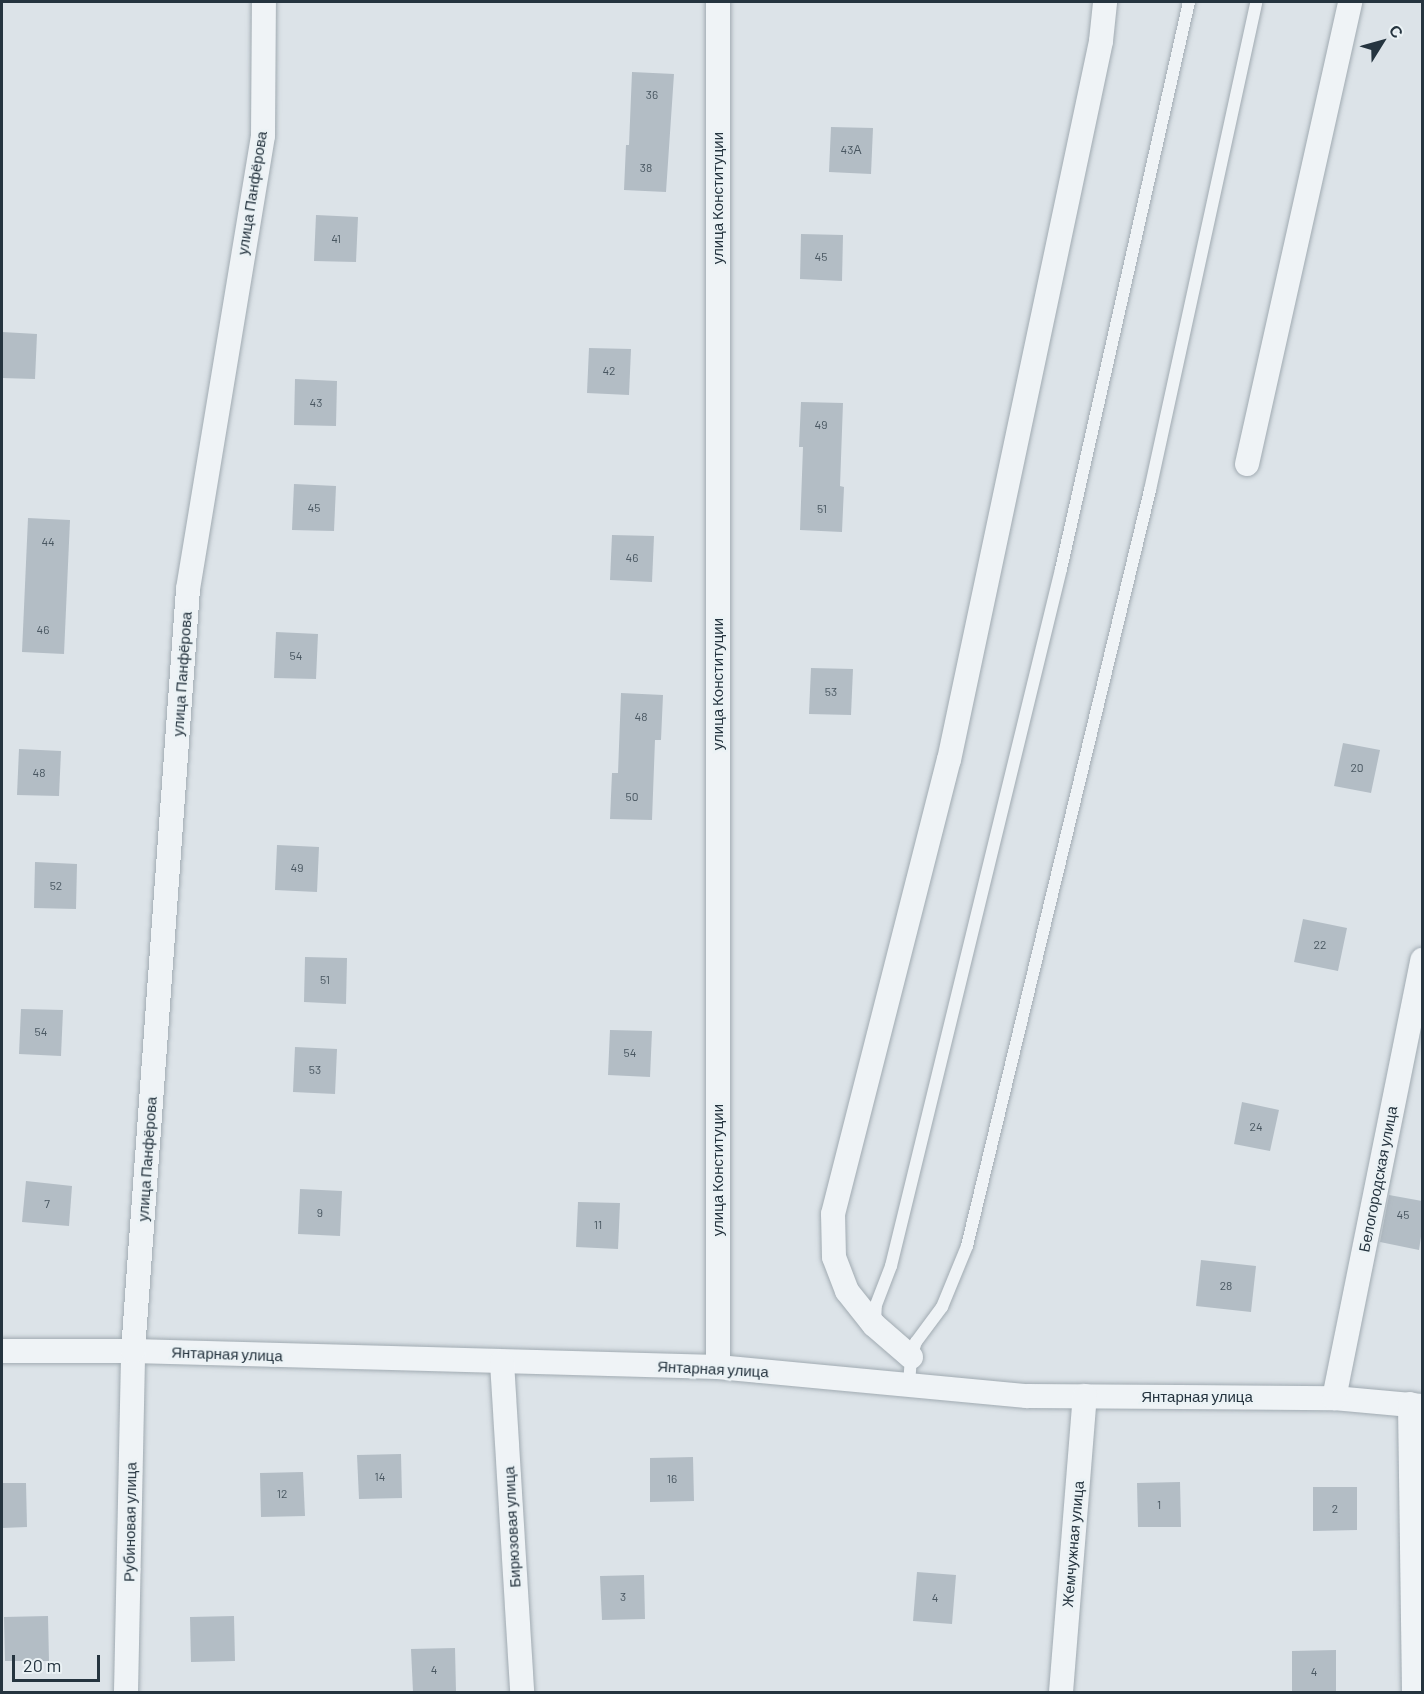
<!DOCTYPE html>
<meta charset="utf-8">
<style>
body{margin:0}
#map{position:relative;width:1424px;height:1694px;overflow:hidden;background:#dce3e8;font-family:Barlow,sans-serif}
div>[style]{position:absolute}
.building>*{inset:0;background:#b3bdc5}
.roads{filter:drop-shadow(0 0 2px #a1abb2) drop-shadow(0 0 2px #a1abb2)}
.service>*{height:12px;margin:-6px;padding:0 6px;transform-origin:6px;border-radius:6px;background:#eff3f6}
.minor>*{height:24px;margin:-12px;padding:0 12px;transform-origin:12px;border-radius:12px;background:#eff3f6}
span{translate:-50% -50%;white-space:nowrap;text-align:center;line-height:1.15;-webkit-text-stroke:5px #ebf2f5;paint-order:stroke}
.number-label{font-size:12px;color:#485660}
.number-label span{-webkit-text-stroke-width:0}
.street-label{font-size:15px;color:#25343f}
.frame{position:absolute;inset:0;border:3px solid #25343f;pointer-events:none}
.north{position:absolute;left:1352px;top:12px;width:60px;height:60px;-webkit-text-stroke:4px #ebf2f5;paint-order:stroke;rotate:53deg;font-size:16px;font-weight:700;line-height:24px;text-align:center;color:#25343f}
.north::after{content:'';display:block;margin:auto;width:21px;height:27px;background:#25343f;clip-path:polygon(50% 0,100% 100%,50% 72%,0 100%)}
.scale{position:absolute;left:12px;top:1655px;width:88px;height:27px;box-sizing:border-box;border:3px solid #25343f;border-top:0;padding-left:8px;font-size:18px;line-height:21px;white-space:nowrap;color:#25343f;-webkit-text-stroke:4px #ebf2f5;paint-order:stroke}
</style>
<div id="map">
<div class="building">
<i style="clip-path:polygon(632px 72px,674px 74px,666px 192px,624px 190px,626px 145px,629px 145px)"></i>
<i style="clip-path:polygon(831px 127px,873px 128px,871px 174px,829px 172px)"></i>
<i style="clip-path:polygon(316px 215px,358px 217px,356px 262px,314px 261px)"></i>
<i style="clip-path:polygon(801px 234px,843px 235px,842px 281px,800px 279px)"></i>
<i style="clip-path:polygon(2px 332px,37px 334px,35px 379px,2px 378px)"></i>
<i style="clip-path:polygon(589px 348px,631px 349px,629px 395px,587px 393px)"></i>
<i style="clip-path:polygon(295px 379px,337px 381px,336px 426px,294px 425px)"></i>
<i style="clip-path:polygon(801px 402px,843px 403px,840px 486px,844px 487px,842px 532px,800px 530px,803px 447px,799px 447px)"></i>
<i style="clip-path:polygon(294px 484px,336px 486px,334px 531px,292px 530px)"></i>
<i style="clip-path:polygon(28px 518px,70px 520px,64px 654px,22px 652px)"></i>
<i style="clip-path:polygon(612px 535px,654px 536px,652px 582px,610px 580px)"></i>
<i style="clip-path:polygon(276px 632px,318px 634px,316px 679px,274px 678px)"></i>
<i style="clip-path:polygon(811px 668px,853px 669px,851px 715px,809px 714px)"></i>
<i style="clip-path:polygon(621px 693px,663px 695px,661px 740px,655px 740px,652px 820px,610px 819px,612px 773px,618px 773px)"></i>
<i style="clip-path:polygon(1343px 743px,1380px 750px,1371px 793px,1334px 786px)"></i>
<i style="clip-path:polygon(19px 749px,61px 751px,59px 796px,17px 795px)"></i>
<i style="clip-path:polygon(277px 845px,319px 847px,317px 892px,275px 890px)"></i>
<i style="clip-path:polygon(35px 862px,77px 864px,76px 909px,34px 908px)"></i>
<i style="clip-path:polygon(1303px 919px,1347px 928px,1338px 971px,1294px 962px)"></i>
<i style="clip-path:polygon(305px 957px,347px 958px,346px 1004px,304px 1002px)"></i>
<i style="clip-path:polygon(21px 1009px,63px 1010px,61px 1056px,19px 1054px)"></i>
<i style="clip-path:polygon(610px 1030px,652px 1031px,650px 1077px,608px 1075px)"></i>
<i style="clip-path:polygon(295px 1047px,337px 1049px,335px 1094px,293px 1092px)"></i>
<i style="clip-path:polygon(1242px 1102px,1279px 1110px,1270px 1151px,1234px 1144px)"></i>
<i style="clip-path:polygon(26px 1181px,72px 1186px,69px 1226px,22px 1222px)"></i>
<i style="clip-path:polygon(300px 1189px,342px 1191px,340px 1236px,298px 1234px)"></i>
<i style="clip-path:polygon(1389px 1195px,1422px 1201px,1422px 1230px,1419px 1250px,1380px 1242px)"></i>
<i style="clip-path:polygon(578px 1202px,620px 1203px,618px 1249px,576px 1247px)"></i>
<i style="clip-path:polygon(1201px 1260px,1256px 1266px,1251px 1312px,1196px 1306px)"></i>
<i style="clip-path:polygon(401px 1454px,402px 1498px,359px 1499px,357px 1455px)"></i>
<i style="clip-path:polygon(693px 1457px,694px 1501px,650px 1502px,650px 1458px)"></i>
<i style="clip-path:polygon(303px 1472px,305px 1516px,261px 1517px,260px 1473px)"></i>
<i style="clip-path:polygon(1180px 1482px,1181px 1527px,1138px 1527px,1137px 1483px)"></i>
<i style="clip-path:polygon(2px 1483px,26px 1483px,27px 1527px,2px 1528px)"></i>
<i style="clip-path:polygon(1313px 1487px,1357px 1487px,1357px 1530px,1313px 1531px)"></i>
<i style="clip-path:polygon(917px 1572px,956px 1575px,952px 1624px,913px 1621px)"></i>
<i style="clip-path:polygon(644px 1575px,645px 1619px,602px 1620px,600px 1576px)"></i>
<i style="clip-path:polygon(48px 1616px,49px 1661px,5px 1661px,4px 1617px)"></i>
<i style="clip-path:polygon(234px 1616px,235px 1661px,191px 1662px,190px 1617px)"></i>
<i style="clip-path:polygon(455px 1648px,456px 1692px,413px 1692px,411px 1649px)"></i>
<i style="clip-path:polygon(1336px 1650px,1336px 1692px,1292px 1692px,1292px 1651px)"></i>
</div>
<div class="roads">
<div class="service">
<i style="left:875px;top:1322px;width:17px;rotate:-87deg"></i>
<i style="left:876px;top:1305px;width:42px;rotate:-69deg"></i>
<i style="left:891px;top:1266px;width:717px;rotate:-76.29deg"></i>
<i style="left:1061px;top:569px;width:581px;rotate:-77.28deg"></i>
<i style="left:909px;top:1385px;width:28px;rotate:-86deg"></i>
<i style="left:911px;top:1357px;width:16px;rotate:-72deg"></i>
<i style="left:916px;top:1342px;width:44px;rotate:-53.4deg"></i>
<i style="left:942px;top:1307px;width:66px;rotate:-67.7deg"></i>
<i style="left:967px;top:1246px;width:778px;rotate:-76.39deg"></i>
<i style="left:1150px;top:490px;width:499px;rotate:-77.7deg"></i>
</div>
<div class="minor">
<i style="left:1247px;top:464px;width:473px;rotate:-77.4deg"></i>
<i style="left:2px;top:1351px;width:131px"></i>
<i style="left:133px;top:1351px;width:585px;rotate:1.57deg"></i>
<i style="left:718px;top:1367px;width:310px;rotate:5.4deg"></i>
<i style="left:1027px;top:1396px;width:307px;rotate:0.4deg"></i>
<i style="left:1334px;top:1398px;width:88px;rotate:5.2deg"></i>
<i style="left:911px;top:1357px;width:49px;rotate:-139.1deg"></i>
<i style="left:874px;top:1325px;width:43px;rotate:-128.5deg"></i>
<i style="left:847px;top:1291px;width:36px;rotate:-111deg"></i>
<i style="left:834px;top:1257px;width:43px;rotate:-91.3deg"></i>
<i style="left:833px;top:1214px;width:469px;rotate:-75.7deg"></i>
<i style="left:949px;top:760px;width:735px;rotate:-78.06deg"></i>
<i style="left:1101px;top:41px;width:39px;rotate:-84deg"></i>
<i style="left:502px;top:1362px;width:331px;rotate:86.5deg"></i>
<i style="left:718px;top:1367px;width:1365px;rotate:-90deg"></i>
<i style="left:1334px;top:1398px;width:447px;rotate:-78.6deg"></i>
<i style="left:1410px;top:1404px;width:288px;rotate:89.2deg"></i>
<i style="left:126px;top:1692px;width:341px;rotate:-88.8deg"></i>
<i style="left:133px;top:1351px;width:764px;rotate:-85.87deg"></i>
<i style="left:188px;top:589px;width:459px;rotate:-80.6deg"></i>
<i style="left:263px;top:136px;width:134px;rotate:-89.6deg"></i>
<i style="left:1061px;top:1692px;width:297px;rotate:-85.4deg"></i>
</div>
</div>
<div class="number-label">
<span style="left:652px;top:95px">36</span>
<span style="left:851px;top:150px">43А</span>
<span style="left:646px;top:168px">38</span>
<span style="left:336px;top:239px">41</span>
<span style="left:821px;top:257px">45</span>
<span style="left:609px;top:371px">42</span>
<span style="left:316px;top:403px">43</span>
<span style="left:821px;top:425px">49</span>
<span style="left:314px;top:508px">45</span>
<span style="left:822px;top:509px">51</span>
<span style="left:48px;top:542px">44</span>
<span style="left:632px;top:558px">46</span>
<span style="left:43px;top:630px">46</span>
<span style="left:296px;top:656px">54</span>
<span style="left:831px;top:692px">53</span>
<span style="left:641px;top:717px">48</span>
<span style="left:1357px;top:768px">20</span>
<span style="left:39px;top:773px">48</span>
<span style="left:632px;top:797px">50</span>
<span style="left:297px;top:868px">49</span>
<span style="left:56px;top:886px">52</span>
<span style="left:1320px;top:945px">22</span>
<span style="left:325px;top:980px">51</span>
<span style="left:41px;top:1032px">54</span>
<span style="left:630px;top:1053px">54</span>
<span style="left:315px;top:1070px">53</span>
<span style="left:1256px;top:1127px">24</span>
<span style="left:47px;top:1204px">7</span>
<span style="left:320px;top:1213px">9</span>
<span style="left:1403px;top:1215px">45</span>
<span style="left:598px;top:1225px">11</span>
<span style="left:1226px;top:1286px">28</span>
<span style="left:380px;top:1477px">14</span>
<span style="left:672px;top:1479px">16</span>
<span style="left:282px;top:1494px">12</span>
<span style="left:1159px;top:1505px">1</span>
<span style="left:1335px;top:1509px">2</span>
<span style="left:623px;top:1597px">3</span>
<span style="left:935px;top:1598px">4</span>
<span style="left:434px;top:1670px">4</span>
<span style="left:1314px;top:1672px">4</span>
</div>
<div class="street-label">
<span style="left:252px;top:193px;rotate:-81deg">улица Панфёрова</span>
<span style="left:718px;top:198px;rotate:-90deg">улица Конституции</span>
<span style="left:182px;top:674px;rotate:-86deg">улица Панфёрова</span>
<span style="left:718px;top:684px;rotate:-90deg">улица Конституции</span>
<span style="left:147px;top:1159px;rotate:-86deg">улица Панфёрова</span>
<span style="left:718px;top:1170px;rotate:-90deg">улица Конституции</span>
<span style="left:1378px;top:1179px;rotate:-79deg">Белогородская улица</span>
<span style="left:227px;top:1354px;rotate:2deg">Янтарная улица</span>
<span style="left:713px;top:1369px;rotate:3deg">Янтарная улица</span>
<span style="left:1197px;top:1397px">Янтарная улица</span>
<span style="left:130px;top:1522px;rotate:-89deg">Рубиновая улица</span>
<span style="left:512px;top:1527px;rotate:-93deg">Бирюзовая улица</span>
<span style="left:1073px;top:1544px;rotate:-85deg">Жемчужная улица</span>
</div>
<div class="frame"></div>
<div class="north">С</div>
<div class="scale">20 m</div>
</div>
